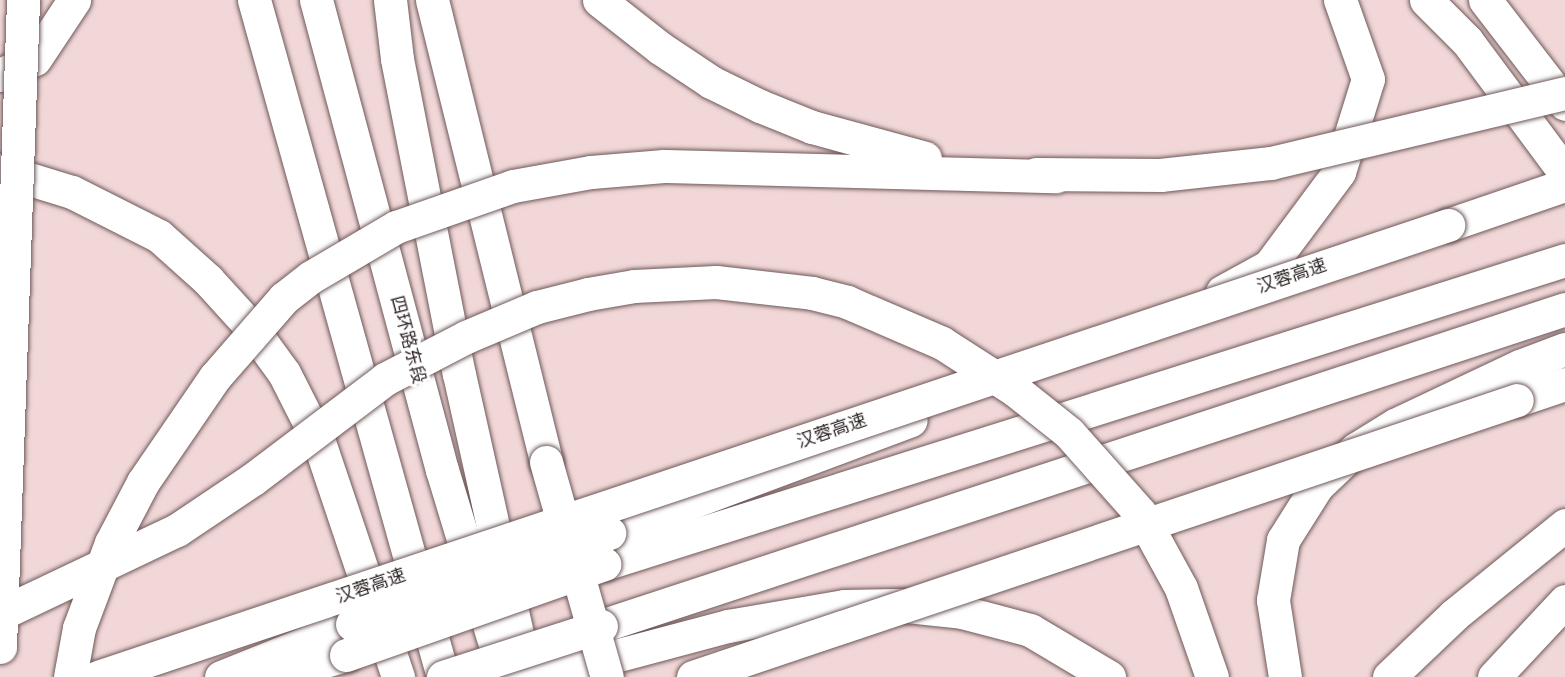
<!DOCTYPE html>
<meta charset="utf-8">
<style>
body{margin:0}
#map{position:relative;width:1565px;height:677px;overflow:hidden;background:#f1d7d7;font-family:"Alegreya Sans","Noto Sans SC",sans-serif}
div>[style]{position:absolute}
.roads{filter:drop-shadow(0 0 2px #6e5859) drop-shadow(0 0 2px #6e5859)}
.primary>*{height:33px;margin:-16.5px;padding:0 16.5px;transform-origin:16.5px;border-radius:16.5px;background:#fff}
.motorway>*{height:33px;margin:-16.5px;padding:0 16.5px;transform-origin:16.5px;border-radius:16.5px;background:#fff}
.bridges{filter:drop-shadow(0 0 2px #6e5859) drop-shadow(0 0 2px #6e5859)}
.primary-bridge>*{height:33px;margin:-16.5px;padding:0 16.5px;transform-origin:16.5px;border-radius:16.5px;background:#fff}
.motorway-bridge>*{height:33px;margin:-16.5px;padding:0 16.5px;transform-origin:16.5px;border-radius:16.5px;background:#fff}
span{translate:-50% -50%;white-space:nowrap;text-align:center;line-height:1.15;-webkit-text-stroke:6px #fff;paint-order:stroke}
.street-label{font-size:18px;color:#312727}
</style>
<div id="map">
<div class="roads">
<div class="primary">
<i style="left:1426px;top:0;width:58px;rotate:45deg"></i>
<i style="left:1467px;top:41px;width:164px;rotate:53.4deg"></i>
<i style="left:1485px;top:0;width:131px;rotate:52.4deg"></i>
<i style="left:1222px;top:292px;width:54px;rotate:-29deg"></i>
<i style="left:1269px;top:266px;width:117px;rotate:-53.3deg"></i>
<i style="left:1339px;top:172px;width:97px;rotate:-72.7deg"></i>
<i style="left:1368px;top:79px;width:84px;rotate:-109.5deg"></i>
<i style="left:609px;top:533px;width:322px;rotate:-20.5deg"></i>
<i style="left:604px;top:564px;width:1008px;rotate:-17.55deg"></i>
<i style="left:601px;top:626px;width:1015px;rotate:-18.2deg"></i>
<i style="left:275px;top:675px;width:74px;rotate:-15.7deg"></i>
<i style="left:221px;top:677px;width:141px;rotate:-22deg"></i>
<i style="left:536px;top:677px;width:199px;rotate:-14.9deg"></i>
<i style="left:728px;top:626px;width:118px;rotate:-9.8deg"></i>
<i style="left:844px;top:606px;width:54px;rotate:-1.1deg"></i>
<i style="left:898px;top:605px;width:64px;rotate:6.2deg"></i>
<i style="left:962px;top:612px;width:70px;rotate:14.8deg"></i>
<i style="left:1030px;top:630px;width:92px;rotate:30.7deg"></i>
<i style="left:1285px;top:677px;width:78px;rotate:-98.9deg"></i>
<i style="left:1273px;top:600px;width:61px;rotate:-80.5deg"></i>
<i style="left:1283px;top:540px;width:64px;rotate:-57.8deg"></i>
<i style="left:1317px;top:486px;width:54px;rotate:-43.5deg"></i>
<i style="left:1356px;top:449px;width:46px;rotate:-31.6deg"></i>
<i style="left:1395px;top:425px;width:138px;rotate:-25.3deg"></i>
<i style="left:1520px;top:366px;width:48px;rotate:-20.7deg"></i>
</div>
<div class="motorway">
<i style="left:254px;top:0;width:703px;rotate:74.4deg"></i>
<i style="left:316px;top:0;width:487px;rotate:75deg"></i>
<i style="left:442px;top:470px;width:216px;rotate:73.1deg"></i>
<i style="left:390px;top:0;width:59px;rotate:83.2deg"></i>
<i style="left:397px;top:59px;width:321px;rotate:78.9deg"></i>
<i style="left:459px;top:374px;width:311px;rotate:77.4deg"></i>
<i style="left:432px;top:0;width:476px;rotate:76.1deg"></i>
<i style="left:0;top:75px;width:38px;rotate:-25deg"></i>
<i style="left:35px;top:59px;width:71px;rotate:-56.5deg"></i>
<i style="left:0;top:170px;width:75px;rotate:17deg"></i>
<i style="left:72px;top:192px;width:97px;rotate:26.8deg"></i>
<i style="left:159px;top:236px;width:66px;rotate:41.9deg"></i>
<i style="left:208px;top:280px;width:61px;rotate:47.7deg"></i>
<i style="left:249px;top:325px;width:59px;rotate:53.9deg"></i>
<i style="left:284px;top:373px;width:77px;rotate:63.1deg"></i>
<i style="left:319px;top:442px;width:248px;rotate:71.4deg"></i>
<i style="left:1448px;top:225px;width:124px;rotate:-18.9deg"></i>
<i style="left:1517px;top:400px;width:51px;rotate:-18.4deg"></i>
<i style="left:1389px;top:677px;width:90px;rotate:-43.6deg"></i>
<i style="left:1454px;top:615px;width:143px;rotate:-39deg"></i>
<i style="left:1494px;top:677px;width:104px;rotate:-46.9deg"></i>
</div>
</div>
<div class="bridges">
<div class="primary-bridge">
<i style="left:352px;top:624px;width:273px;rotate:-19.5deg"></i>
<i style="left:346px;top:655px;width:274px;rotate:-19.4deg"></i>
<i style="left:443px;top:677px;width:166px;rotate:-17.9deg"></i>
</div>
<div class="motorway-bridge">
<i style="left:599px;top:0;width:78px;rotate:38.2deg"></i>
<i style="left:660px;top:48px;width:61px;rotate:33.7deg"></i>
<i style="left:711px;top:82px;width:55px;rotate:26.1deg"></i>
<i style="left:760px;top:106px;width:56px;rotate:22deg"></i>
<i style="left:812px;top:127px;width:117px;rotate:15.3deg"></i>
<i style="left:1036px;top:174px;width:124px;rotate:0.5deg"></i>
<i style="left:1160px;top:175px;width:112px;rotate:-6.2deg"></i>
<i style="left:1271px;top:163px;width:302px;rotate:-13.4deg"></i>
<i style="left:546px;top:462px;width:223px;rotate:74.2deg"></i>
<i style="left:0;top:614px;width:196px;rotate:-25.4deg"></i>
<i style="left:177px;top:530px;width:92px;rotate:-33.9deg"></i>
<i style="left:253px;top:479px;width:166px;rotate:-37.1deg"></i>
<i style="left:385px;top:379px;width:91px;rotate:-27.4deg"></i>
<i style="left:466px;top:337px;width:77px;rotate:-22.9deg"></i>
<i style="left:537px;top:307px;width:53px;rotate:-14.3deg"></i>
<i style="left:588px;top:294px;width:47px;rotate:-9.9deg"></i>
<i style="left:634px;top:286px;width:82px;rotate:-2.8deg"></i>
<i style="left:716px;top:282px;width:97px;rotate:6.5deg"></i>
<i style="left:812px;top:293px;width:36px;rotate:14deg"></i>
<i style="left:847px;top:302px;width:103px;rotate:23.3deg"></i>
<i style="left:942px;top:343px;width:87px;rotate:32.8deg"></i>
<i style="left:1015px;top:390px;width:69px;rotate:38.5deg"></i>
<i style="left:1069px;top:433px;width:107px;rotate:48.4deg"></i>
<i style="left:1140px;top:513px;width:85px;rotate:61.3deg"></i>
<i style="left:1181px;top:588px;width:94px;rotate:70.8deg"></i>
<i style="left:0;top:647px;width:647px;rotate:-87.96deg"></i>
<i style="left:70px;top:677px;width:50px;rotate:-79.6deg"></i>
<i style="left:79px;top:628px;width:91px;rotate:-69.4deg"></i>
<i style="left:111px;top:543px;width:69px;rotate:-62.3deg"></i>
<i style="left:143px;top:482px;width:127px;rotate:-55.6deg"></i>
<i style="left:215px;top:377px;width:105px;rotate:-48.9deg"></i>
<i style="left:284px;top:298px;width:34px;rotate:-38deg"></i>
<i style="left:311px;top:277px;width:99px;rotate:-30.5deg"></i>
<i style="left:396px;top:227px;width:124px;rotate:-19.3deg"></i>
<i style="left:513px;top:186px;width:79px;rotate:-10.2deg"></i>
<i style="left:591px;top:172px;width:73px;rotate:-4.7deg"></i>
<i style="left:664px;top:166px;width:392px;rotate:1.5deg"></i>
<i style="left:98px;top:677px;width:1424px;rotate:-18.51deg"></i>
<i style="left:693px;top:677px;width:869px;rotate:-18.58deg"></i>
</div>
</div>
<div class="street-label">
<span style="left:1292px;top:277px;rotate:-19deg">汉蓉高速</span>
<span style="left:407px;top:340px;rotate:75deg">四环路东段</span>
<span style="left:832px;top:432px;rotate:-19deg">汉蓉高速</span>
<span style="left:371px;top:587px;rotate:-19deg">汉蓉高速</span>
</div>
</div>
